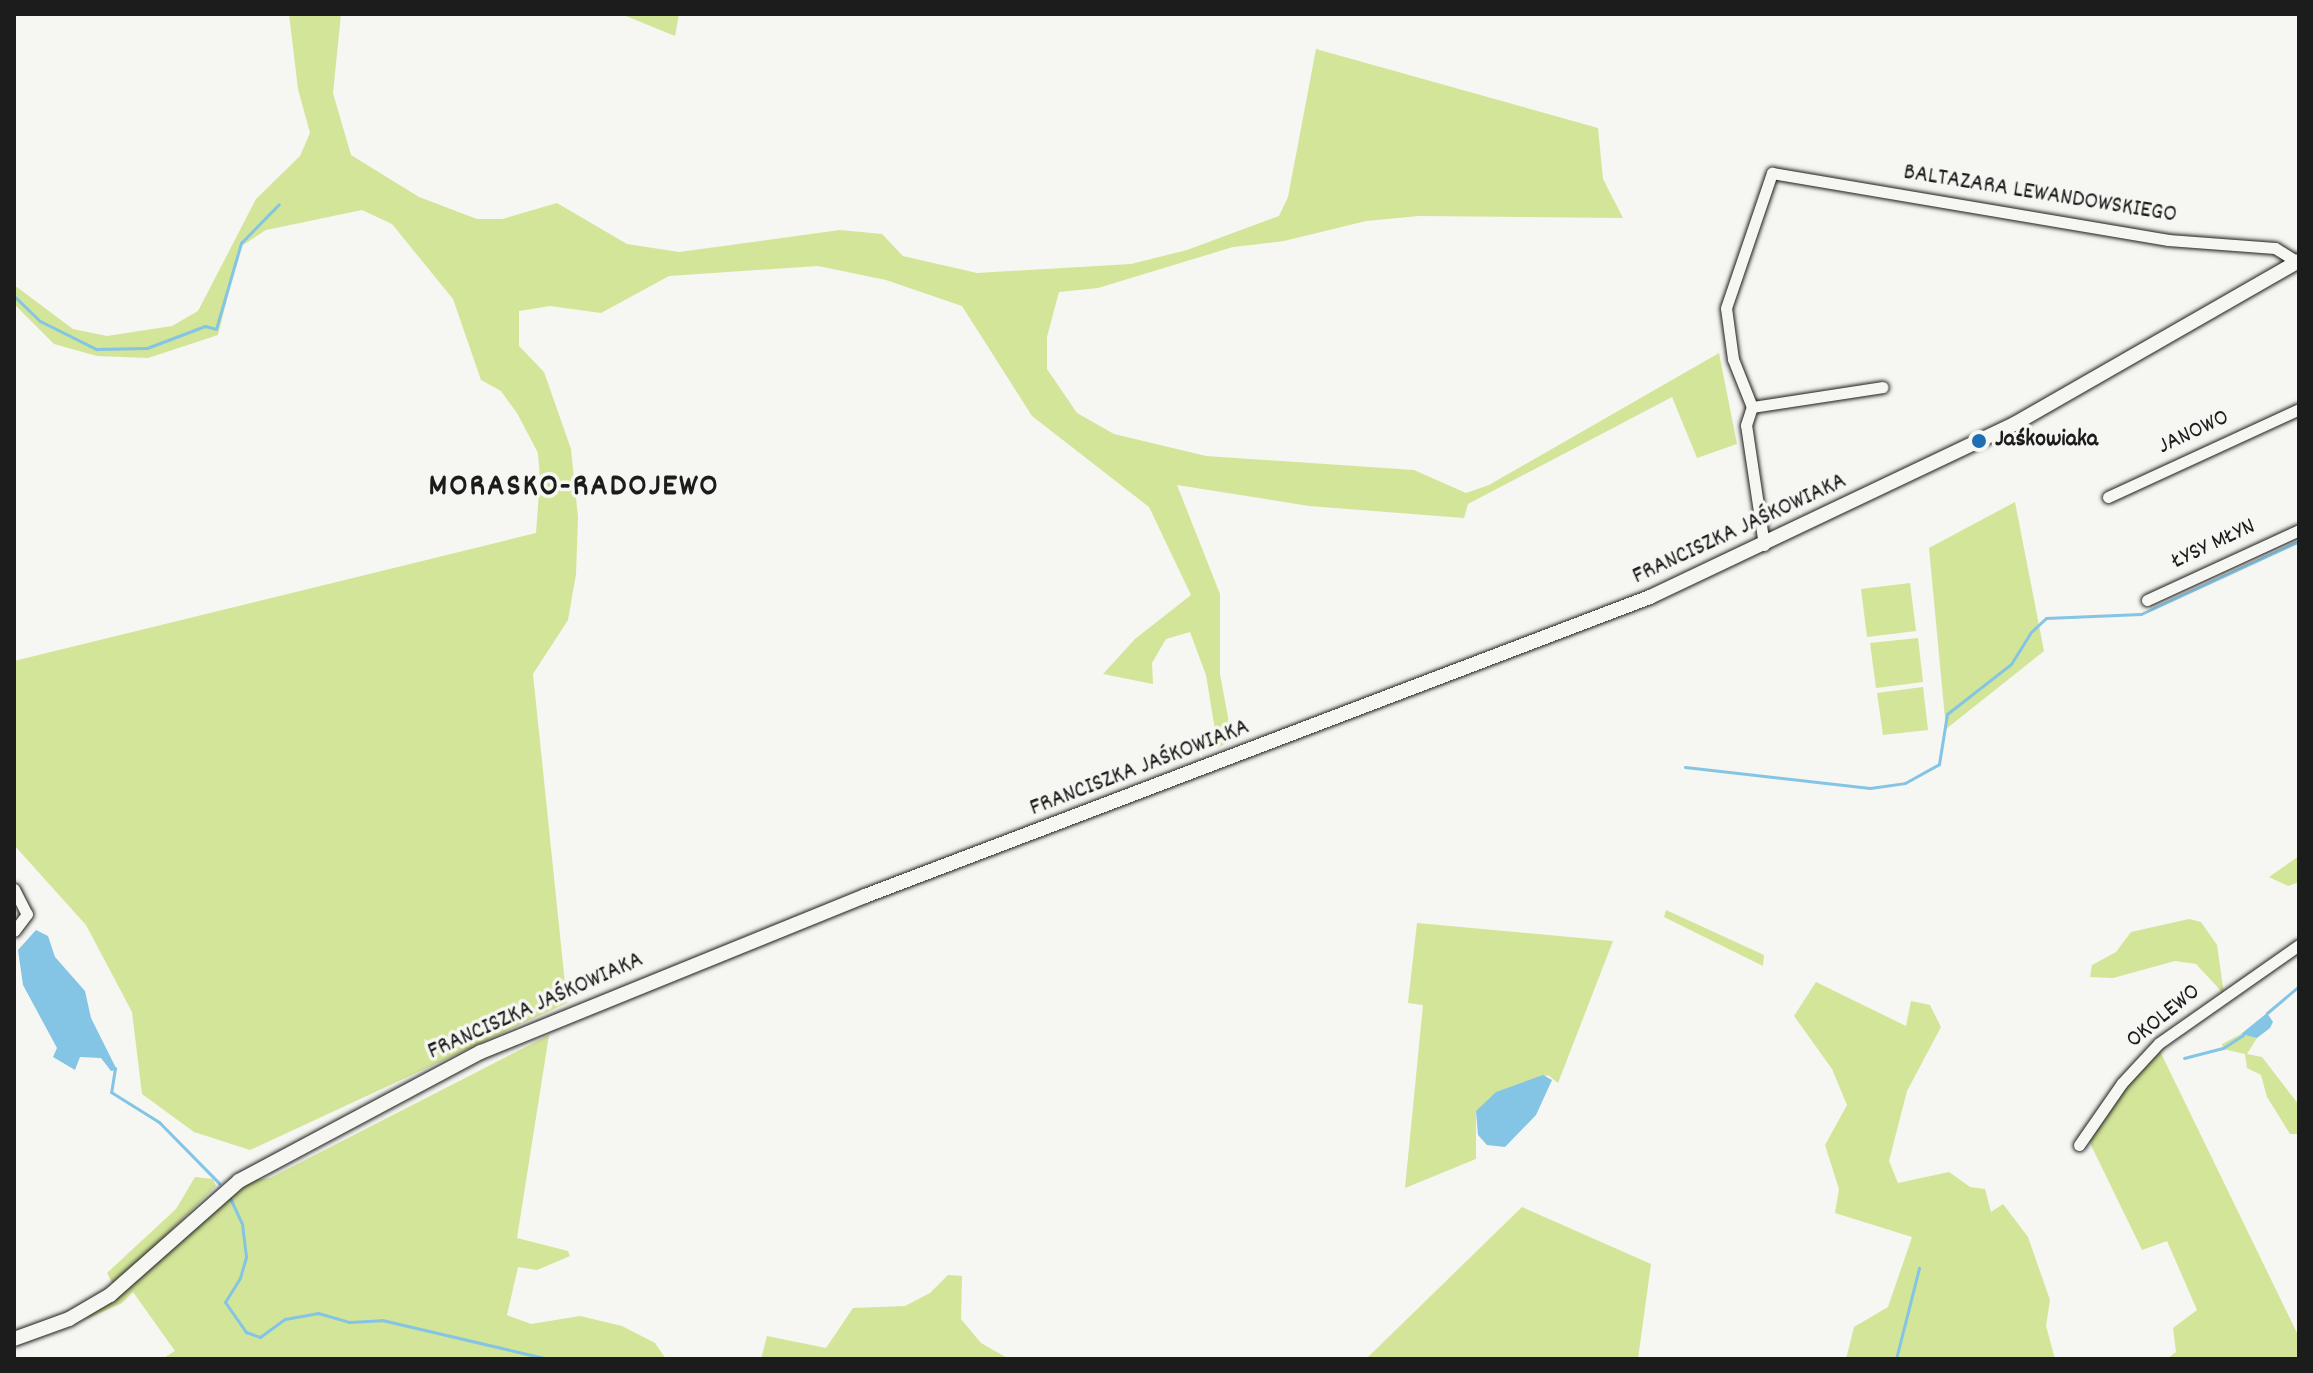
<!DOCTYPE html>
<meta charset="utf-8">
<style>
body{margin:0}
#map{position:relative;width:2313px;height:1373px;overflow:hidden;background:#f6f6f2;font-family:Dekko,sans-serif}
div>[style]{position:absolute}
.green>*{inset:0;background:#d3e599}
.water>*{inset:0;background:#84c4e5}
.stream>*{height:3px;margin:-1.5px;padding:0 1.5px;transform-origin:1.5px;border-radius:1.5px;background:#84c4e5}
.roads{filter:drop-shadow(0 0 2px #1c1c1c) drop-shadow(0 0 2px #1c1c1c)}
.minor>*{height:11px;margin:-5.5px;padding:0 5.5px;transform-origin:5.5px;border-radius:5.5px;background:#f6f6f2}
.tertiary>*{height:14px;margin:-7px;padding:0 7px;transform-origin:7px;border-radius:7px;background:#f6f6f2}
.dots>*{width:22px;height:22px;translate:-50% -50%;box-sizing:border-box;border:4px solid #f6f6f2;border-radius:50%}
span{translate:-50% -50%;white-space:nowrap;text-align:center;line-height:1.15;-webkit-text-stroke:7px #f6f6f2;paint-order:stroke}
.street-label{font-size:24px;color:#1c1c1c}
.poi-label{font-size:24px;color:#1c1c1c;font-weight:700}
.left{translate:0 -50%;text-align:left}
.district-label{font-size:32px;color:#1c1c1c;font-weight:700;letter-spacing:2px}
.frame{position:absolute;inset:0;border:16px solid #1c1c1c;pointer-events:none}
</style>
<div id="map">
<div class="green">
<i style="clip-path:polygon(289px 14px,341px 14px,333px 93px,351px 155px,419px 197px,477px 219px,502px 219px,557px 203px,627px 244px,679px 252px,840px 230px,882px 234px,903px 256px,977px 273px,1131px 264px,1187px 250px,1279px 216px,1288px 197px,1316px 49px,1598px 128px,1603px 179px,1623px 218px,1419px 216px,1366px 221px,1284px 241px,1233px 247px,1098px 288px,1059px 292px,1047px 337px,1047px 369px,1077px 413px,1114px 434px,1206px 456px,1414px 470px,1466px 493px,1489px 485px,1719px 353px,1737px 444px,1697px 458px,1672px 397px,1468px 504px,1464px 518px,1309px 506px,1177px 485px,1220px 594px,1220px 674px,1232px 739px,1218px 748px,1206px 675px,1190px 632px,1166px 639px,1152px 663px,1153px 684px,1103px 674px,1135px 639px,1191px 595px,1149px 507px,1032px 416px,962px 306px,886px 280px,818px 266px,669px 276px,601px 313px,550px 306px,519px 311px,519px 346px,544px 372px,571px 449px,578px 517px,576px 574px,568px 620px,533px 674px,567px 1003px,250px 1150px,194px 1132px,142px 1094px,132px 1012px,86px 925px,14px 845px,14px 661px,536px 533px,540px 478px,538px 453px,517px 413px,501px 391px,481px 380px,453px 299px,392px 224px,362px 210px,266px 230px,240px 247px,218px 335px,148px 358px,97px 356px,54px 344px,14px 304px,14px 285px,73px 329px,107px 336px,172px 326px,198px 311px,256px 199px,300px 156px,310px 133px,298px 89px)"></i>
<i style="clip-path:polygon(621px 14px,679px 14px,675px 36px)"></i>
<i style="clip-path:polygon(2015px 502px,2044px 651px,1946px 729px,1929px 548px)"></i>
<i style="clip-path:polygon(1910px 583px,1916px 631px,1867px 637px,1861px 589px)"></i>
<i style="clip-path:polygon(1918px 638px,1923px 682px,1876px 688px,1870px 643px)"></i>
<i style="clip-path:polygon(1923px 687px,1928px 730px,1883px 735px,1877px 693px)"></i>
<i style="clip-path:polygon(2299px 856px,2299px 882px,2288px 886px,2269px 877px)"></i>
<i style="clip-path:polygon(1666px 910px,1764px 955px,1763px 966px,1664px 917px)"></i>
<i style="clip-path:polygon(2189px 919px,2201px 922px,2217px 945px,2224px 994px,2196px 964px,2175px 961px,2113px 978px,2090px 977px,2092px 965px,2116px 952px,2131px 932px)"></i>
<i style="clip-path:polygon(1417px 923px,1613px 941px,1558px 1083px,1548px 1075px,1476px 1111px,1476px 1159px,1405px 1188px,1423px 1005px,1408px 1003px)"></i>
<i style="clip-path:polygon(1816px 982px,1906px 1026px,1911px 1001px,1930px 1005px,1941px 1027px,1907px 1091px,1889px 1161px,1898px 1183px,1949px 1172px,1970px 1187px,1985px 1189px,1991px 1212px,2003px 1204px,2028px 1237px,2050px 1300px,2046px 1326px,2055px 1359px,1846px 1359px,1854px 1327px,1888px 1307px,1912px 1237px,1835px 1213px,1839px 1189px,1825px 1145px,1847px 1105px,1832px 1069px,1794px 1016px)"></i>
<i style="clip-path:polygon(2241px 1034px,2257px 1038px,2247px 1054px,2262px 1057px,2299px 1105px,2298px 1134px,2290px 1134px,2267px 1097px,2261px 1075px,2247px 1068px,2245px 1054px,2223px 1049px,2222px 1044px)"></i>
<i style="clip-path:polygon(549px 1035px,517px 1238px,568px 1251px,570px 1256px,537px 1270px,518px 1267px,507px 1315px,531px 1324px,580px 1316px,622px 1326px,655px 1343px,666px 1359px,162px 1359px,175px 1351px,133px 1292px,122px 1303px,83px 1321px,252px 1180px,270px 1178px)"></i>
<i style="clip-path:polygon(2157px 1045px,2299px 1337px,2299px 1359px,2167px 1359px,2176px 1352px,2173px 1328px,2197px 1310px,2167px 1241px,2142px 1250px,2088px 1139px)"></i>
<i style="clip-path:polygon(195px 1177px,213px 1179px,216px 1186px,114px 1286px,107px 1273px,176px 1209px)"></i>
<i style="clip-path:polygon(1522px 1207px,1651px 1264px,1638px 1359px,1366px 1359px)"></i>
<i style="clip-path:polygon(948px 1275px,962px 1276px,961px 1319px,981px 1343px,1009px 1359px,761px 1359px,767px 1336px,826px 1348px,853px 1308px,905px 1306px,930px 1293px)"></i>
</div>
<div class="water">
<i style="clip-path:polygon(36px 930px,48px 936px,55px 957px,85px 991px,91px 1018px,117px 1070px,111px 1071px,101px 1058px,80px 1057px,75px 1070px,53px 1057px,57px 1048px,23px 985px,18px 950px)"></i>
<i style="clip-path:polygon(2267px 1013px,2273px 1022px,2270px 1028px,2257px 1038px,2241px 1034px)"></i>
<i style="clip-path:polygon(1543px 1075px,1552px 1080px,1536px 1115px,1505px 1147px,1487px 1145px,1478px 1135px,1476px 1111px,1496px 1092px)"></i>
</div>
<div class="stream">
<i style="left:14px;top:296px;width:36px;rotate:44deg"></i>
<i style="left:40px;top:321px;width:63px;rotate:26.6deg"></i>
<i style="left:96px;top:349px;width:51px;rotate:-1.1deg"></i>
<i style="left:147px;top:348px;width:62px;rotate:-20.8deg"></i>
<i style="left:205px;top:326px;width:11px;rotate:15deg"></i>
<i style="left:216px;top:329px;width:90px;rotate:-73.8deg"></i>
<i style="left:241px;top:243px;width:54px;rotate:-45.7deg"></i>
<i style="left:1685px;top:767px;width:186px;rotate:6.5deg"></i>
<i style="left:1870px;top:788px;width:35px;rotate:-8deg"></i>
<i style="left:1905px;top:783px;width:39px;rotate:-29deg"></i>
<i style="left:1939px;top:764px;width:51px;rotate:-80.9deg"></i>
<i style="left:1947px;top:714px;width:81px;rotate:-38deg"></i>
<i style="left:2011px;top:664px;width:36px;rotate:-58deg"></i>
<i style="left:2030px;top:633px;width:22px;rotate:-43deg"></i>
<i style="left:2046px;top:618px;width:95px;rotate:-2.4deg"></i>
<i style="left:2141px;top:614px;width:174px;rotate:-24.8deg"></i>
<i style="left:2267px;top:1013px;width:42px;rotate:-40.2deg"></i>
<i style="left:2184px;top:1058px;width:40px;rotate:-14.4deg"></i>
<i style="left:2223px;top:1048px;width:24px;rotate:-33deg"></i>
<i style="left:115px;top:1068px;width:24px;rotate:99deg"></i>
<i style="left:111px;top:1092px;width:57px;rotate:32deg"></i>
<i style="left:159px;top:1122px;width:86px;rotate:45.5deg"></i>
<i style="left:230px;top:1198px;width:29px;rotate:65deg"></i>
<i style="left:242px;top:1224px;width:33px;rotate:83deg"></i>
<i style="left:246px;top:1257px;width:22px;rotate:106deg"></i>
<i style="left:240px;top:1278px;width:28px;rotate:122deg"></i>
<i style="left:225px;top:1302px;width:37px;rotate:55deg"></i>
<i style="left:246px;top:1332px;width:15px;rotate:20deg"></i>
<i style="left:260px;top:1337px;width:31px;rotate:-36deg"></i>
<i style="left:285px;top:1319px;width:34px;rotate:-10deg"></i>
<i style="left:318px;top:1313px;width:32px;rotate:16deg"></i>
<i style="left:349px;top:1322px;width:33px;rotate:-3deg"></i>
<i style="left:382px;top:1320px;width:171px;rotate:13.2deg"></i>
<i style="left:1896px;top:1359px;width:94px;rotate:-75.8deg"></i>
</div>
<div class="roads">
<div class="minor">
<i style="left:1752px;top:407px;width:132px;rotate:-8.7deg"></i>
<i style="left:2108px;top:497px;width:210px;rotate:-24.7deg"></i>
<i style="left:1764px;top:545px;width:121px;rotate:-98.5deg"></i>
<i style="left:1746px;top:425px;width:19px;rotate:-72deg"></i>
<i style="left:1752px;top:407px;width:52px;rotate:-111.6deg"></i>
<i style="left:1733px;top:359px;width:51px;rotate:-97.8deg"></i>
<i style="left:1726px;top:308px;width:143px;rotate:-71.2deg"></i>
<i style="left:1772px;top:173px;width:402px;rotate:9.6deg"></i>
<i style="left:2168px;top:240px;width:107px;rotate:4.3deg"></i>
<i style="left:2275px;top:248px;width:26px;rotate:32deg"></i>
<i style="left:2147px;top:600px;width:167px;rotate:-24.7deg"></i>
<i style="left:14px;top:889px;width:28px;rotate:63deg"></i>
<i style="left:27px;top:914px;width:21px;rotate:127deg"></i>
<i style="left:2079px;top:1145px;width:75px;rotate:-55.3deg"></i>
<i style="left:2122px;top:1083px;width:54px;rotate:-47.2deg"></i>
<i style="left:2159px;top:1043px;width:171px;rotate:-35deg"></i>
</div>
<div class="tertiary">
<i style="left:14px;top:1339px;width:59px;rotate:-20deg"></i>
<i style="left:69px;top:1319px;width:48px;rotate:-30.3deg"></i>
<i style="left:110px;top:1295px;width:172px;rotate:-41.5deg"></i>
<i style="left:239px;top:1181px;width:274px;rotate:-28.1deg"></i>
<i style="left:481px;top:1052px;width:414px;rotate:-22.1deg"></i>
<i style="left:865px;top:896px;width:840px;rotate:-20.85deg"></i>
<i style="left:1650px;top:597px;width:405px;rotate:-25.4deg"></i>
<i style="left:2016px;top:423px;width:326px;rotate:-29.8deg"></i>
</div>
</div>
<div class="dots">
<i style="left:1979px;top:441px;background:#1f6fb2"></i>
</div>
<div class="street-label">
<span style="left:2040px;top:195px;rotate:9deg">BALTAZARA LEWANDOWSKIEGO</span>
<span style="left:2194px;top:433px;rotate:-25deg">JANOWO</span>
<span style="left:1740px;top:530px;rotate:-25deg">FRANCISZKA JAŚKOWIAKA</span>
<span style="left:2214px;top:545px;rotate:-25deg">ŁYSY MŁYN</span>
<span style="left:1140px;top:769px;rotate:-21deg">FRANCISZKA JAŚKOWIAKA</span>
<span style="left:536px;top:1007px;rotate:-24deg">FRANCISZKA JAŚKOWIAKA</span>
<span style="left:2164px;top:1017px;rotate:-39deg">OKOLEWO</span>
</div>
<div class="poi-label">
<span class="left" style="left:1995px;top:441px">Jaśkowiaka</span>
</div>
<div class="district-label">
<span style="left:574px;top:488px">MORASKO-RADOJEWO</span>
</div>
<div class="frame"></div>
</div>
